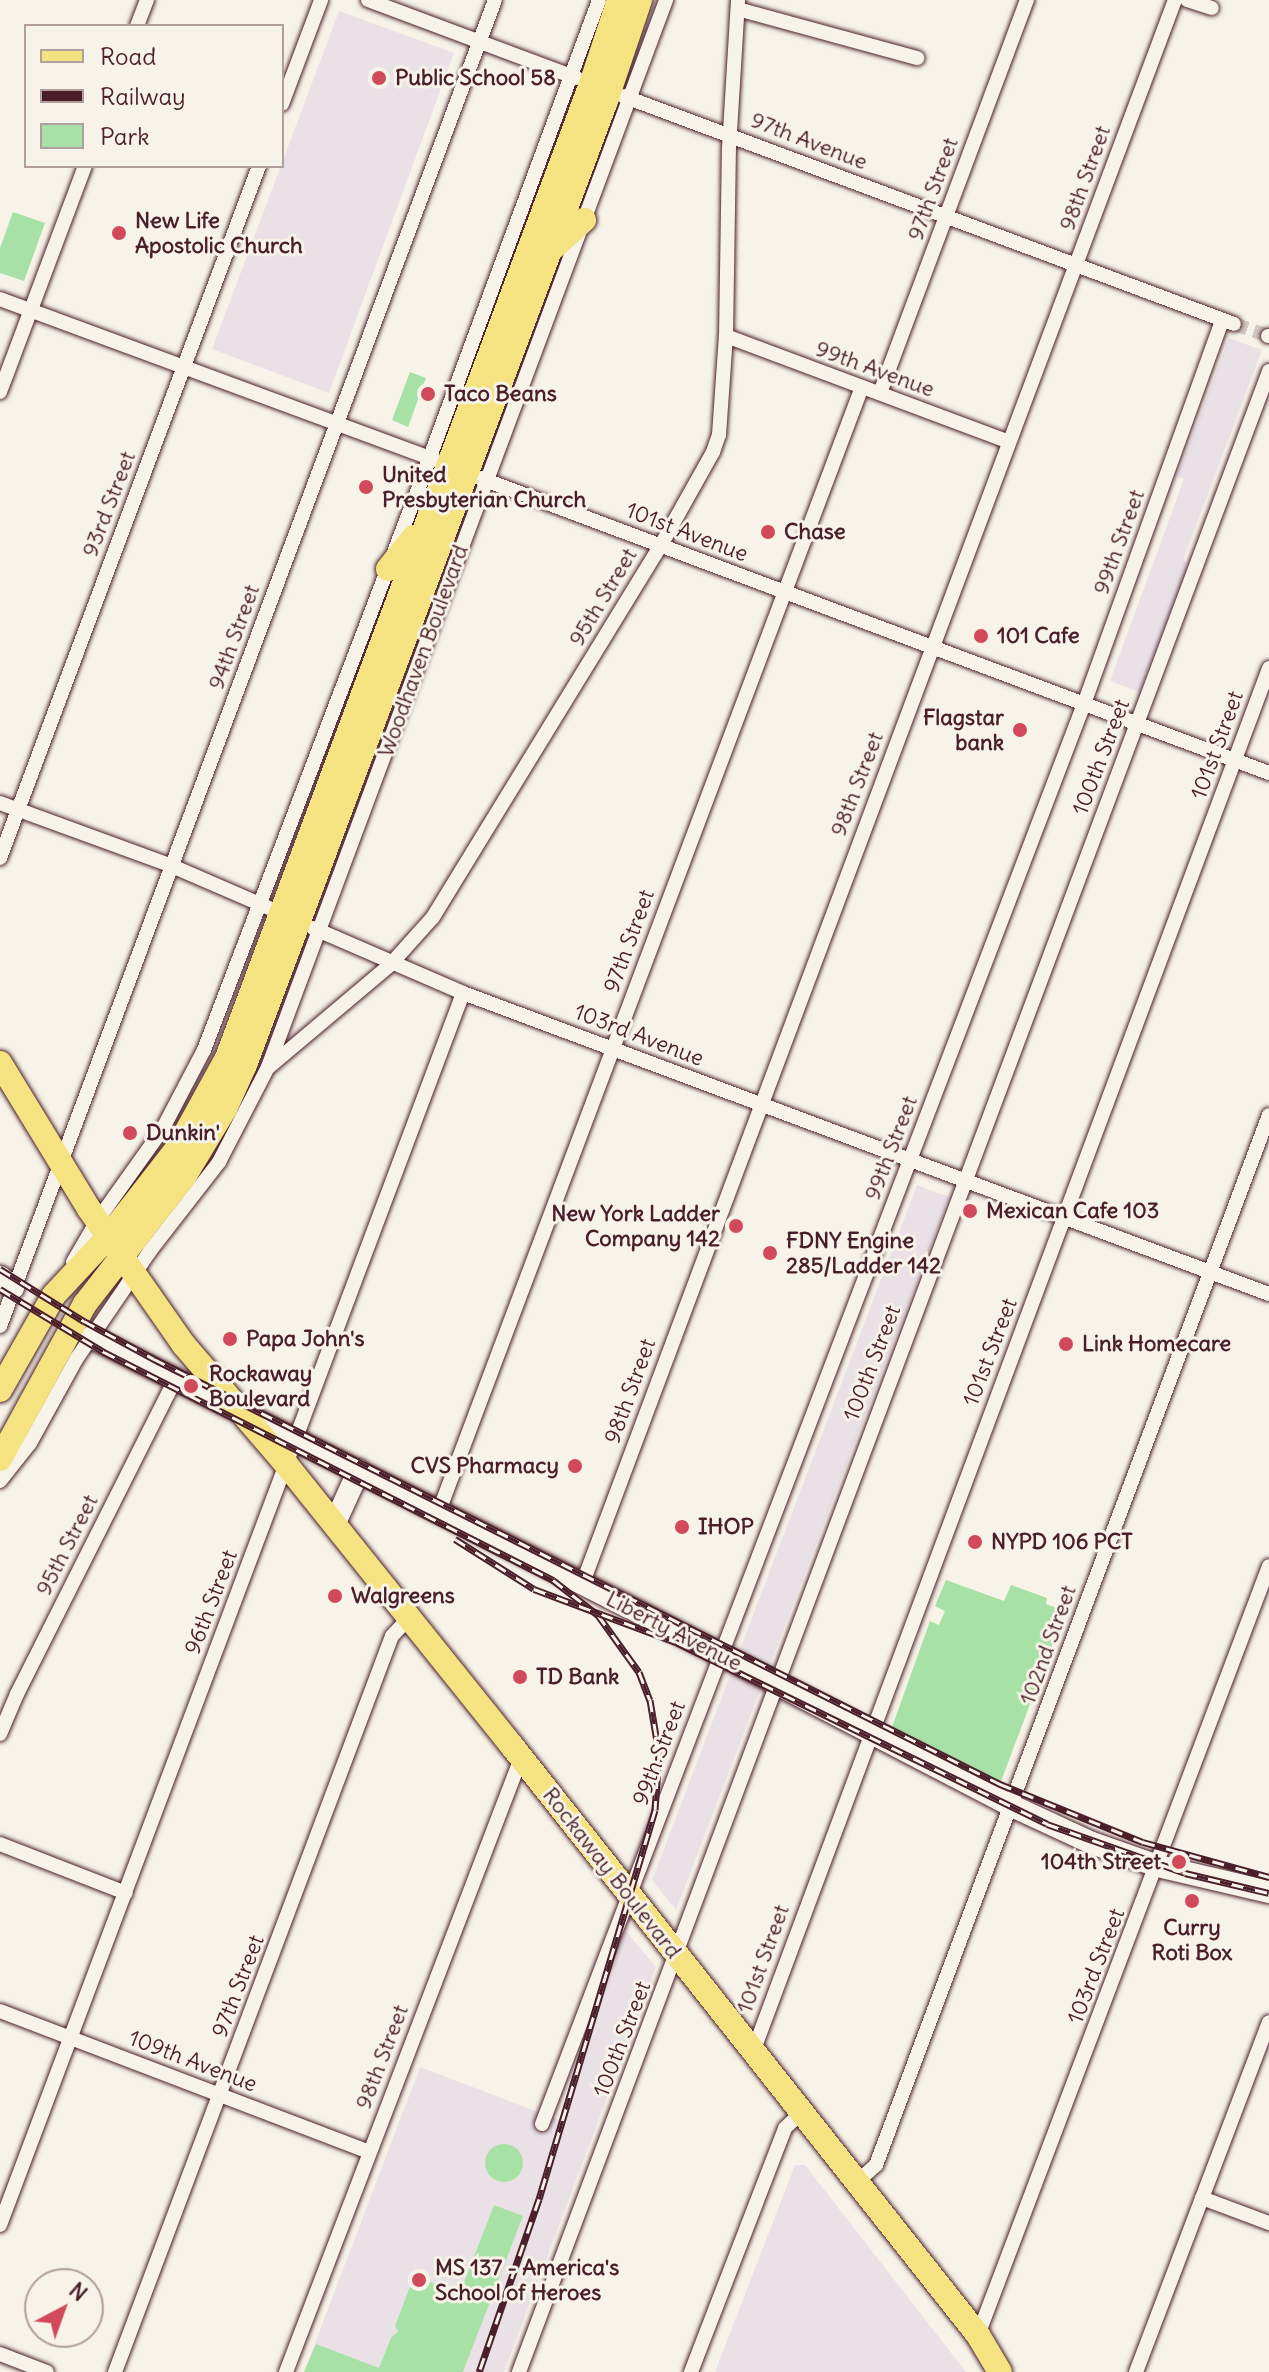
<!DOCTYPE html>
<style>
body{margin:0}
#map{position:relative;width:1269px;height:2372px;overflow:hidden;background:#f7f3e8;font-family:Delius,sans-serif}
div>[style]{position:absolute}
.built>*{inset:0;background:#eae1e7}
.green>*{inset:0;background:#a8e1a6}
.round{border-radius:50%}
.street-tunnel>*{height:14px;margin-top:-7px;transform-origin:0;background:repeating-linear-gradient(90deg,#d4c9c2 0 14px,transparent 0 21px)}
.roads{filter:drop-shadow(0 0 2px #4a1f2b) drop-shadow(0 0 2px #4a1f2b)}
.street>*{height:14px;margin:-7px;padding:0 7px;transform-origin:7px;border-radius:7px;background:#f7f3e8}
.secondary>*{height:22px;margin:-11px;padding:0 11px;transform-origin:11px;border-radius:11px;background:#f7f3e8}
.primary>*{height:24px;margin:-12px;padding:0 12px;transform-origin:12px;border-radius:12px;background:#f5e382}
.rail>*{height:7px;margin-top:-3.5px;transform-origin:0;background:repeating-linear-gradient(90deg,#f7f3e8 0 12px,#4a1f2b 0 24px);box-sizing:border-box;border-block:2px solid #4a1f2b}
.dots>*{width:22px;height:22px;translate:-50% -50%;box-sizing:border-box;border:4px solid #f7f3e8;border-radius:50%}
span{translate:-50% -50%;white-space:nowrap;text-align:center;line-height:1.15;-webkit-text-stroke:6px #f7f3e8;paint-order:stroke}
.poi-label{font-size:22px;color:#4a1f2b;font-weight:700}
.left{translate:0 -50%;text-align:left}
.right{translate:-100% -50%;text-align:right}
.street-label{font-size:22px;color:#4a1f2b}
.legend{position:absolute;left:24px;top:24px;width:260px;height:144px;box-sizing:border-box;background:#f7f3e8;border:2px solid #b29e9c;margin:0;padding:10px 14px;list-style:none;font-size:24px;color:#4a1f2b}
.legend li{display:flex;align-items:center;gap:16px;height:40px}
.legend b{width:40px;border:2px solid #b29e9c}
.north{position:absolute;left:24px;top:2268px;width:80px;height:80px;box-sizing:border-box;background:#f7f3e8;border:2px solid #b29e9c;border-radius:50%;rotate:41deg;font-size:22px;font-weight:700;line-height:32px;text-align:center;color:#4a1f2b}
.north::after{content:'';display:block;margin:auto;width:28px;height:36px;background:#d1495b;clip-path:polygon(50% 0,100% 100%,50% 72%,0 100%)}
</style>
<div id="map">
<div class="built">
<i style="clip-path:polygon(339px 11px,454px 53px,329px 393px,212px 349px)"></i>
<i style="clip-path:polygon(1229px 338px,1262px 350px,1183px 560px,1189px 563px,1139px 692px,1110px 681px,1184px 479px,1177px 476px)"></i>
<i style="clip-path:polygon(917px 1185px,949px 1197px,676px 1910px,652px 1880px)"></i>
<i style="clip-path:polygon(626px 1931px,656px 1967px,504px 2372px,304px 2372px,420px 2067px,559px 2120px)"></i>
<i style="clip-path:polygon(795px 2165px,805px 2165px,966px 2372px,715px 2372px)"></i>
</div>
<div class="green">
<i style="clip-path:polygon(13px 212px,45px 223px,24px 281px,0 273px,0 248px)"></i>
<i style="clip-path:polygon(410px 372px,426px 378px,408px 427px,392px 420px)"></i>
<i style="clip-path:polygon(946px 1580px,1004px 1601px,1011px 1585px,1047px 1598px,1046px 1604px,1065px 1611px,1000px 1784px,891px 1730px,930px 1621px,939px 1625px,945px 1611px,935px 1606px)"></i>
<i class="round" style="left:485px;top:2144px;width:38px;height:38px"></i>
<i style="clip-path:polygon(494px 2205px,523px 2216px,463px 2372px,304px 2372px,316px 2344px,379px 2368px,391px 2338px,398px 2331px,395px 2326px,414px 2276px,460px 2293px)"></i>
</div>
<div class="street-tunnel">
<i style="left:1234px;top:324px;width:36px;rotate:19deg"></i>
</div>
<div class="roads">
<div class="street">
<i style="left:368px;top:0;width:223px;rotate:20.5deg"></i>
<i style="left:1187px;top:0;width:26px;rotate:18deg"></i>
<i style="left:738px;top:9px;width:186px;rotate:15.3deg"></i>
<i style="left:137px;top:26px;width:28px;rotate:-69deg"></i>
<i style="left:623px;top:96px;width:652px;rotate:20.46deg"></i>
<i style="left:282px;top:104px;width:111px;rotate:-69.4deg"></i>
<i style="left:0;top:299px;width:464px;rotate:20.3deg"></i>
<i style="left:726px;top:336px;width:302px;rotate:20.5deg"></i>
<i style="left:1268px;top:336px;width:1px"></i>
<i style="left:0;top:392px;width:241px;rotate:-69.4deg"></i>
<i style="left:880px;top:393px;width:420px;rotate:-69.5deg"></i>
<i style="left:480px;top:478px;width:842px;rotate:20.5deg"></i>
<i style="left:0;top:803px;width:183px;rotate:20.1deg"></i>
<i style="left:172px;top:866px;width:106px;rotate:23.4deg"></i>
<i style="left:0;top:858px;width:739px;rotate:-69.48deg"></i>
<i style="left:313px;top:928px;width:163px;rotate:23.4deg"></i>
<i style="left:463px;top:993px;width:860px;rotate:20.48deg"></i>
<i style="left:269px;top:1067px;width:158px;rotate:-40.1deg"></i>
<i style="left:390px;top:965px;width:64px;rotate:-48.1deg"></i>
<i style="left:433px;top:917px;width:436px;rotate:-58.5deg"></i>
<i style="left:661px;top:545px;width:107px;rotate:-60.8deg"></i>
<i style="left:713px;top:452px;width:18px;rotate:-71deg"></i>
<i style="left:719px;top:435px;width:99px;rotate:-86deg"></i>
<i style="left:726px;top:336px;width:188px;rotate:-89.1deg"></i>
<i style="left:729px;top:148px;width:148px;rotate:-86.5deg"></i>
<i style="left:73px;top:1262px;width:48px;rotate:-59.7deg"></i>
<i style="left:97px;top:1221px;width:112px;rotate:-54.5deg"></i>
<i style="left:162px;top:1130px;width:90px;rotate:-62.3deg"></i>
<i style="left:204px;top:1050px;width:606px;rotate:-69.11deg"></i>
<i style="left:420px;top:484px;width:516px;rotate:-69.7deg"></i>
<i style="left:0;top:1326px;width:1415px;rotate:-69.53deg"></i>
<i style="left:0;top:1481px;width:48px;rotate:-51.7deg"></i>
<i style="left:30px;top:1443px;width:97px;rotate:-61.1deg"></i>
<i style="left:77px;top:1358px;width:130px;rotate:-55.7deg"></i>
<i style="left:150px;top:1251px;width:113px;rotate:-52.2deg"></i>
<i style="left:219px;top:1162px;width:107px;rotate:-62.7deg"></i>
<i style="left:268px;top:1067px;width:1139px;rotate:-69.54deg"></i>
<i style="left:439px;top:1511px;width:1201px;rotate:-69.38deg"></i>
<i style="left:582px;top:1585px;width:1692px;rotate:-69.49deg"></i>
<i style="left:0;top:1734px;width:43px;rotate:-67deg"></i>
<i style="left:17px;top:1694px;width:354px;rotate:-63.3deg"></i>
<i style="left:0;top:1844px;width:135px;rotate:21.3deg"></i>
<i style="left:0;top:2011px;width:395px;rotate:20.9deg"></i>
<i style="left:753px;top:2052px;width:1477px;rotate:-69.55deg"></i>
<i style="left:542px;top:2124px;width:1520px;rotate:-69.11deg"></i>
<i style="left:1084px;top:704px;width:407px;rotate:-70.2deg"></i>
<i style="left:857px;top:2182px;width:25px;rotate:-42deg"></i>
<i style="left:876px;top:2165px;width:1121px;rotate:-69.48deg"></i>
<i style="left:1202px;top:2198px;width:72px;rotate:20.5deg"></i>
<i style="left:0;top:2225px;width:1316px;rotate:-69.4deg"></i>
<i style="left:978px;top:2335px;width:822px;rotate:-69.27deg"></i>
<i style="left:0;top:2354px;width:50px;rotate:21deg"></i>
<i style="left:115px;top:2372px;width:786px;rotate:-69.38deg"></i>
<i style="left:392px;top:1636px;width:23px;rotate:-47deg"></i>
<i style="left:286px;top:2372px;width:657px;rotate:-69.06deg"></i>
<i style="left:519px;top:2372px;width:2137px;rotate:-69.45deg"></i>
<i style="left:691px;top:2372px;width:261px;rotate:-68.9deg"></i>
<i style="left:785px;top:2128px;width:22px;rotate:-43deg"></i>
<i style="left:1136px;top:2372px;width:374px;rotate:-69.2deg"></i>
</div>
<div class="secondary">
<i style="left:0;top:1277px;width:17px;rotate:40deg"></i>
<i style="left:91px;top:1337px;width:615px;rotate:26.65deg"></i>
<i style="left:641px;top:1613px;width:418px;rotate:27.5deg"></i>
<i style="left:1012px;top:1806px;width:88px;rotate:24.8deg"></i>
<i style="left:1092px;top:1843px;width:70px;rotate:19.2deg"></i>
<i style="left:1158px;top:1866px;width:114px;rotate:13.2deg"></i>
<i style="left:334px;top:1525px;width:60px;rotate:-65.6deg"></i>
</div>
<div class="primary">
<i style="left:553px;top:248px;width:42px;rotate:-42.1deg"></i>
<i style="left:388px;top:569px;width:41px;rotate:-50.9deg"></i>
<i style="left:0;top:1063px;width:171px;rotate:58.6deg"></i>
<i style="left:89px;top:1209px;width:166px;rotate:55.1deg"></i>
<i style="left:184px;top:1345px;width:157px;rotate:49.4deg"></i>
<i style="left:286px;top:1464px;width:361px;rotate:51.3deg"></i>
<i style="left:512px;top:1746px;width:751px;rotate:51.65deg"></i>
<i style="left:978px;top:2335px;width:43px;rotate:59.3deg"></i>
<i style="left:0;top:1390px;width:109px;rotate:-60.4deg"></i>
<i style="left:54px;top:1295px;width:79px;rotate:-47deg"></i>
<i style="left:108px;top:1237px;width:114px;rotate:-52.1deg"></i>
<i style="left:178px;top:1147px;width:102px;rotate:-61.2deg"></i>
<i style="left:227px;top:1058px;width:1040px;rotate:-69.51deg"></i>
<i style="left:591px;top:84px;width:89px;rotate:-71.6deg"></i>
<i style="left:0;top:1459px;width:177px;rotate:-61.3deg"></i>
<i style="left:85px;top:1304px;width:161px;rotate:-52.1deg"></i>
<i style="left:184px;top:1177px;width:79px;rotate:-58.9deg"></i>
<i style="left:225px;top:1109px;width:48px;rotate:-65.6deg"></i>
<i style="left:245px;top:1065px;width:1029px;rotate:-69.47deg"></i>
<i style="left:606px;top:101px;width:107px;rotate:-71.4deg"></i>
</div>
</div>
<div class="rail">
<i style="left:0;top:1269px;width:99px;rotate:31.8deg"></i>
<i style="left:84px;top:1321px;width:80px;rotate:28.5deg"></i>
<i style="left:154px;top:1359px;width:947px;rotate:26.67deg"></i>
<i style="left:1000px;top:1784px;width:154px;rotate:22.1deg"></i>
<i style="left:1143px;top:1842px;width:131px;rotate:15.5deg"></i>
<i style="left:0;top:1289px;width:122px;rotate:31.2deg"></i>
<i style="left:104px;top:1352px;width:504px;rotate:26.92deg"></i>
<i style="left:553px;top:1580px;width:57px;rotate:37.9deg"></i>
<i style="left:598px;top:1615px;width:70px;rotate:54.3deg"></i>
<i style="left:639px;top:1672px;width:30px;rotate:69deg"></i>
<i style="left:650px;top:1700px;width:54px;rotate:80.4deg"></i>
<i style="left:659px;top:1753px;width:57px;rotate:94deg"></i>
<i style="left:655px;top:1810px;width:406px;rotate:106.6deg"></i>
<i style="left:539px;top:2199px;width:183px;rotate:109.1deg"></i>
<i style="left:455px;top:1539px;width:93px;rotate:32.3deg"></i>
<i style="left:534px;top:1589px;width:152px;rotate:20.5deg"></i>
<i style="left:676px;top:1642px;width:413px;rotate:26.1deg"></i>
<i style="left:1047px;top:1824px;width:146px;rotate:19.5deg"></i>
<i style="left:1185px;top:1873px;width:86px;rotate:13.4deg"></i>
</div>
<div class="dots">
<i style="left:379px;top:78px;background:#d1495b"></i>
<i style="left:119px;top:233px;background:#d1495b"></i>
<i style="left:428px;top:394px;background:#d1495b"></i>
<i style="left:366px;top:487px;background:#d1495b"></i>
<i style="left:768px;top:532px;background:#d1495b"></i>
<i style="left:981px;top:636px;background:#d1495b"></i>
<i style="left:1020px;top:730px;background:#d1495b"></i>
<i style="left:130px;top:1133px;background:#d1495b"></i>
<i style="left:970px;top:1211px;background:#d1495b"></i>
<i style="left:736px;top:1226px;background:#d1495b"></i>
<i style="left:770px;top:1253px;background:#d1495b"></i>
<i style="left:230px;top:1339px;background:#d1495b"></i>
<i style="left:1066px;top:1344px;background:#d1495b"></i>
<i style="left:191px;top:1386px;background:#d1495b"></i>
<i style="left:575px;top:1466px;background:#d1495b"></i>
<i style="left:682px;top:1527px;background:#d1495b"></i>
<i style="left:975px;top:1542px;background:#d1495b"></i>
<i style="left:335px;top:1596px;background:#d1495b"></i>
<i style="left:520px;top:1677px;background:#d1495b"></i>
<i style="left:1179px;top:1862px;background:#d1495b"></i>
<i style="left:1192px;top:1901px;background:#d1495b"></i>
<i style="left:419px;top:2280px;background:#d1495b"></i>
</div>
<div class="poi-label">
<span class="left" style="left:395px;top:78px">Public School 58</span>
<span class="left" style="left:135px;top:233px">New Life<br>Apostolic Church</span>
<span class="left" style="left:444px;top:394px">Taco Beans</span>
<span class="left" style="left:382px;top:487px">United<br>Presbyterian Church</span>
<span class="left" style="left:784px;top:532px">Chase</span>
<span class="left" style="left:997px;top:636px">101 Cafe</span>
<span class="right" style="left:1004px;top:730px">Flagstar<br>bank</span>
<span class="left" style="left:146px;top:1133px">Dunkin'</span>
<span class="left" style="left:986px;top:1211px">Mexican Cafe 103</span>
<span class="right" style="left:720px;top:1226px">New York Ladder<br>Company 142</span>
<span class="left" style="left:786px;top:1253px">FDNY Engine<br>285/Ladder 142</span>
<span class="left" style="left:246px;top:1339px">Papa John's</span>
<span class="left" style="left:1082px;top:1344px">Link Homecare</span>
<span class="left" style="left:209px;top:1386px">Rockaway<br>Boulevard</span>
<span class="right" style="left:559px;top:1466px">CVS Pharmacy</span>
<span class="left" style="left:698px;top:1527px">IHOP</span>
<span class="left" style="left:991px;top:1542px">NYPD 106 PCT</span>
<span class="left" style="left:351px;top:1596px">Walgreens</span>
<span class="left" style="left:536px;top:1677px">TD Bank</span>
<span class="right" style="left:1161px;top:1862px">104th Street</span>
<span style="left:1192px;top:1940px">Curry<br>Roti Box</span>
<span class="left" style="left:435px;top:2280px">MS 137 - America's<br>School of Heroes</span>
</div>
<div class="street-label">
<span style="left:809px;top:141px;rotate:21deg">97th Avenue</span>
<span style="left:1085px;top:178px;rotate:-70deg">98th Street</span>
<span style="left:933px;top:189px;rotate:-70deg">97th Street</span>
<span style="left:875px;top:369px;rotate:20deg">99th Avenue</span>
<span style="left:109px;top:504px;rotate:-69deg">93rd Street</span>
<span style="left:687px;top:532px;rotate:21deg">101st Avenue</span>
<span style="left:1119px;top:542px;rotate:-70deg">99th Street</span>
<span style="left:603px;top:597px;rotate:-59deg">95th Street</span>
<span style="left:234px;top:637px;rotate:-70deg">94th Street</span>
<span style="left:423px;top:651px;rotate:-70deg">Woodhaven Boulevard</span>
<span style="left:1217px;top:745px;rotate:-70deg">101st Street</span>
<span style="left:1101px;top:757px;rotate:-69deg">100th Street</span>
<span style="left:857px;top:784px;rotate:-69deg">98th Street</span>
<span style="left:629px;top:941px;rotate:-70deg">97th Street</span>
<span style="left:639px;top:1035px;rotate:21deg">103rd Avenue</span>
<span style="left:891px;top:1148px;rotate:-69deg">99th Street</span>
<span style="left:990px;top:1352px;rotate:-69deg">101st Street</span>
<span style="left:872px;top:1363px;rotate:-69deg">100th Street</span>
<span style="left:630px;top:1391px;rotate:-70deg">98th Street</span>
<span style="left:67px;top:1545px;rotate:-63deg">95th Street</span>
<span style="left:211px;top:1602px;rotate:-69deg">96th Street</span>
<span style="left:674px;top:1631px;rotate:27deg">Liberty Avenue</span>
<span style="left:1048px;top:1645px;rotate:-70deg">102nd Street</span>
<span style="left:659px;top:1753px;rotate:-69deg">99th Street</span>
<span style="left:612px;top:1873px;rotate:52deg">Rockaway Boulevard</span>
<span style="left:763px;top:1959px;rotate:-70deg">101st Street</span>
<span style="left:1096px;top:1966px;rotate:-69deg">103rd Street</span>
<span style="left:238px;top:1986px;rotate:-69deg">97th Street</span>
<span style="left:622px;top:2039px;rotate:-69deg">100th Street</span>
<span style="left:382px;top:2057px;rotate:-69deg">98th Street</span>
<span style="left:193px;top:2061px;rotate:21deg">109th Avenue</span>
</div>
<ul class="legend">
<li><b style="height:10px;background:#f5e382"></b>Road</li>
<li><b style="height:10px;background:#4a1f2b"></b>Railway</li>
<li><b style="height:22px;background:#a8e1a6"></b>Park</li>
</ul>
<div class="north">N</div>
</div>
